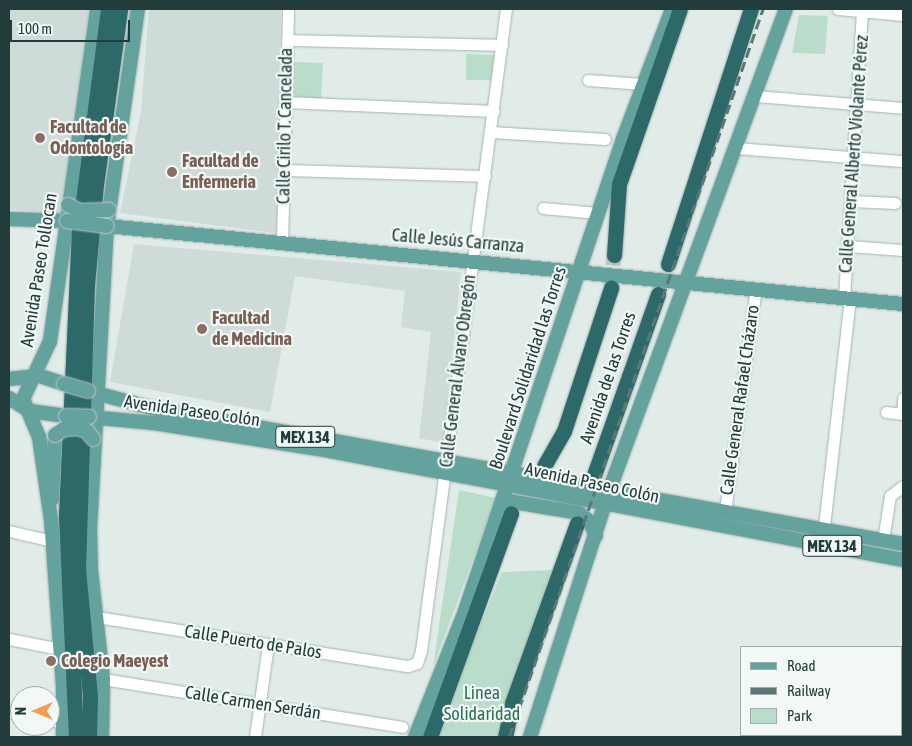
<!DOCTYPE html>
<meta charset="utf-8">
<style>
body{margin:0}
#map{position:relative;width:912px;height:746px;overflow:hidden;background:#e1ece9;font-family:"Asap Condensed",sans-serif}
div>[style]{position:absolute}
.built>*{inset:0;background:#cfdbd8}
.green>*{inset:0;background:#b9ddca}
.highway-tunnel>*{height:15px;margin-top:-7.5px;transform-origin:0;background:repeating-linear-gradient(90deg,#bbc9c6 0 15px,transparent 0 23px)}
.roads{filter:drop-shadow(0 0 1px #a4b4b1) drop-shadow(0 0 1px #a4b4b1)}
.minor>*{height:11px;margin:-5.5px;padding:0 5.5px;transform-origin:5.5px;border-radius:5.5px;background:#fff}
.major>*{height:14px;margin:-7px;padding:0 7px;transform-origin:7px;border-radius:7px;background:#64a29e}
.highway>*{height:15px;margin:-7.5px;padding:0 7.5px;transform-origin:7.5px;border-radius:7.5px;background:#2c6968}
.rail>*{height:2.5px;margin-top:-1.25px;transform-origin:0;background:repeating-linear-gradient(90deg,#5b7876 0 10px,transparent 0 15px)}
.bridges{filter:drop-shadow(0 0 1px #c1c8c8) drop-shadow(0 0 1px #c1c8c8)}
.major-bridge>*{height:14px;margin:-7px;padding:0 7px;transform-origin:7px;border-radius:7px;background:#64a29e}
.dots>*{width:14px;height:14px;translate:-50% -50%;box-sizing:border-box;border:2px solid #f1f8f6;border-radius:50%}
span{translate:-50% -50%;white-space:nowrap;text-align:center;line-height:1.15;-webkit-text-stroke:4.5px #f1f8f6;paint-order:stroke}
.shield-label span{padding:1px 4px;background:#f1f8f6;border:1px solid;border-radius:4px;-webkit-text-stroke-width:0}
.shield-label{font-size:16px;color:#213c3a;font-weight:700}
.street-label{font-size:18px;color:#213c3a}
.education-label{font-size:18px;color:#785e54;font-weight:700}
.left{translate:0 -50%;text-align:left}
.park-label{font-size:18px;color:#2a7455}
.frame{position:absolute;inset:0;border:10px solid #213c3a;pointer-events:none}
.legend{position:absolute;left:740px;top:646px;width:162px;height:90px;box-sizing:border-box;background:#f1f8f6;border:1px solid #9eadab;margin:0;padding:6px 9px;list-style:none;font-size:15px;color:#213c3a}
.legend li{display:flex;align-items:center;gap:10px;height:25px}
.legend b{width:25px;border:1px solid #9eadab}
.north{position:absolute;left:10px;top:686px;width:50px;height:50px;box-sizing:border-box;background:#f1f8f6;border:1px solid #9eadab;border-radius:50%;rotate:270deg;font-size:14px;font-weight:700;line-height:20px;text-align:center;color:#213c3a}
.north::after{content:'';display:block;margin:auto;width:18px;height:22px;background:#f49c56;clip-path:polygon(50% 0,100% 100%,50% 72%,0 100%)}
.scale{position:absolute;left:10px;top:20px;width:120px;height:22px;box-sizing:border-box;border:2px solid #213c3a;border-top:0;padding-left:6px;font-size:15px;line-height:18px;white-space:nowrap;color:#213c3a;-webkit-text-stroke:4px #f1f8f6;paint-order:stroke}
</style>
<div id="map">
<div class="built">
<i style="clip-path:polygon(9px 9px,91px 9px,61px 214px,9px 209px)"></i>
<i style="clip-path:polygon(149px 9px,281px 9px,276px 233px,120px 213px,141px 112px)"></i>
<i style="clip-path:polygon(134px 244px,461px 272px,443px 443px,419px 438px,431px 332px,401px 327px,405px 291px,295px 276px,270px 412px,110px 382px)"></i>
</div>
<div class="green">
<i style="clip-path:polygon(799px 15px,828px 16px,825px 54px,792px 53px)"></i>
<i style="clip-path:polygon(466px 54px,496px 55px,493px 80px,466px 80px)"></i>
<i style="clip-path:polygon(294px 62px,323px 63px,321px 100px,293px 100px)"></i>
<i style="clip-path:polygon(459px 490px,496px 498px,433px 667px)"></i>
<i style="clip-path:polygon(552px 570px,506px 737px,435px 737px,502px 572px)"></i>
</div>
<div class="highway-tunnel">
<i style="left:611px;top:288px;width:33px;rotate:-85deg"></i>
</div>
<div class="roads">
<div class="minor">
<i style="left:838px;top:9px;width:65px;rotate:5.3deg"></i>
<i style="left:287px;top:40px;width:215px;rotate:1.3deg"></i>
<i style="left:588px;top:80px;width:55px;rotate:4.2deg"></i>
<i style="left:755px;top:96px;width:148px;rotate:4.6deg"></i>
<i style="left:285px;top:102px;width:209px;rotate:2.5deg"></i>
<i style="left:491px;top:132px;width:114px;rotate:3.5deg"></i>
<i style="left:736px;top:148px;width:168px;rotate:4.5deg"></i>
<i style="left:284px;top:170px;width:201px;rotate:1.7deg"></i>
<i style="left:851px;top:201px;width:44px;rotate:2.6deg"></i>
<i style="left:543px;top:208px;width:55px;rotate:5.2deg"></i>
<i style="left:282px;top:243px;width:234px;rotate:-88.5deg"></i>
<i style="left:848px;top:246px;width:55px;rotate:4.2deg"></i>
<i style="left:844px;top:298px;width:290px;rotate:-86.4deg"></i>
<i style="left:886px;top:412px;width:17px;rotate:7deg"></i>
<i style="left:902px;top:414px;width:16px;rotate:-86deg"></i>
<i style="left:725px;top:511px;width:224px;rotate:-82.1deg"></i>
<i style="left:9px;top:531px;width:44px;rotate:13.1deg"></i>
<i style="left:883px;top:540px;width:45px;rotate:-81deg"></i>
<i style="left:890px;top:496px;width:16px;rotate:-38deg"></i>
<i style="left:822px;top:544px;width:247px;rotate:-83.5deg"></i>
<i style="left:97px;top:617px;width:315px;rotate:9deg"></i>
<i style="left:408px;top:666px;width:9px;rotate:-18deg"></i>
<i style="left:417px;top:663px;width:13px;rotate:-72deg"></i>
<i style="left:421px;top:651px;width:648px;rotate:-82.46deg"></i>
<i style="left:9px;top:639px;width:52px;rotate:11.1deg"></i>
<i style="left:103px;top:679px;width:303px;rotate:9.1deg"></i>
<i style="left:9px;top:712px;width:11px;rotate:15deg"></i>
<i style="left:50px;top:720px;width:14px;rotate:12deg"></i>
<i style="left:255px;top:737px;width:93px;rotate:-82deg"></i>
</div>
<div class="major">
<i style="left:9px;top:219px;width:58px;rotate:2deg"></i>
<i style="left:107px;top:226px;width:800px;rotate:5.6deg"></i>
<i style="left:9px;top:379px;width:31px;rotate:-6deg"></i>
<i style="left:40px;top:376px;width:25px;rotate:18deg"></i>
<i style="left:88px;top:391px;width:66px;rotate:14.9deg"></i>
<i style="left:152px;top:408px;width:763px;rotate:10.26deg"></i>
<i style="left:9px;top:398px;width:25px;rotate:32deg"></i>
<i style="left:30px;top:411px;width:36px;rotate:8deg"></i>
<i style="left:89px;top:417px;width:65px;rotate:5.3deg"></i>
<i style="left:154px;top:423px;width:178px;rotate:9deg"></i>
<i style="left:330px;top:451px;width:583px;rotate:10.77deg"></i>
<i style="left:52px;top:499px;width:64px;rotate:-87.3deg"></i>
<i style="left:503px;top:500px;width:77px;rotate:9.7deg"></i>
<i style="left:579px;top:513px;width:14px;rotate:39deg"></i>
<i style="left:590px;top:522px;width:15px;rotate:67deg"></i>
<i style="left:63px;top:737px;width:51px;rotate:-90deg"></i>
<i style="left:63px;top:686px;width:166px;rotate:-94.1deg"></i>
<i style="left:51px;top:520px;width:84px;rotate:-98.2deg"></i>
<i style="left:39px;top:437px;width:41px;rotate:-112.8deg"></i>
<i style="left:23px;top:399px;width:64px;rotate:-65deg"></i>
<i style="left:50px;top:341px;width:335px;rotate:-81.9deg"></i>
<i style="left:102px;top:737px;width:58px;rotate:-89deg"></i>
<i style="left:103px;top:679px;width:109px;rotate:-96.3deg"></i>
<i style="left:91px;top:571px;width:42px;rotate:-91.4deg"></i>
<i style="left:90px;top:529px;width:303px;rotate:-86.8deg"></i>
<i style="left:107px;top:226px;width:219px;rotate:-81.9deg"></i>
<i style="left:415px;top:737px;width:132px;rotate:-68.3deg"></i>
<i style="left:464px;top:614px;width:501px;rotate:-71.49deg"></i>
<i style="left:623px;top:139px;width:139px;rotate:-69.3deg"></i>
<i style="left:530px;top:737px;width:258px;rotate:-72.2deg"></i>
<i style="left:609px;top:491px;width:513px;rotate:-69.84deg"></i>
</div>
<div class="highway">
<i style="left:614px;top:255px;width:71px;rotate:-86deg"></i>
<i style="left:619px;top:184px;width:185px;rotate:-70.8deg"></i>
<i style="left:668px;top:264px;width:268px;rotate:-72deg"></i>
<i style="left:544px;top:466px;width:40px;rotate:-60.3deg"></i>
<i style="left:564px;top:431px;width:151px;rotate:-71.8deg"></i>
<i style="left:594px;top:475px;width:192px;rotate:-70.5deg"></i>
<i style="left:76px;top:737px;width:222px;rotate:-92.6deg"></i>
<i style="left:66px;top:515px;width:283px;rotate:-87.4deg"></i>
<i style="left:79px;top:232px;width:225px;rotate:-82.6deg"></i>
<i style="left:89px;top:737px;width:41px;rotate:-88.6deg"></i>
<i style="left:90px;top:696px;width:127px;rotate:-95.4deg"></i>
<i style="left:78px;top:570px;width:285px;rotate:-88.2deg"></i>
<i style="left:87px;top:285px;width:100px;rotate:-84.9deg"></i>
<i style="left:96px;top:185px;width:178px;rotate:-82.2deg"></i>
<i style="left:430px;top:737px;width:238px;rotate:-70.1deg"></i>
<i style="left:505px;top:737px;width:35px;rotate:-78deg"></i>
<i style="left:512px;top:703px;width:191px;rotate:-70.1deg"></i>
</div>
</div>
<div class="rail">
<i style="left:509px;top:737px;width:771px;rotate:-70.77deg"></i>
</div>
<div class="bridges">
<div class="major-bridge">
<i style="left:68px;top:205px;width:13px;rotate:27deg"></i>
<i style="left:80px;top:211px;width:29px;rotate:-2deg"></i>
<i style="left:67px;top:221px;width:40px;rotate:7.1deg"></i>
<i style="left:64px;top:384px;width:25px;rotate:16deg"></i>
<i style="left:66px;top:416px;width:23px;rotate:2deg"></i>
<i style="left:55px;top:435px;width:11px;rotate:-34deg"></i>
<i style="left:64px;top:429px;width:14px;rotate:-4deg"></i>
<i style="left:78px;top:428px;width:9px;rotate:18deg"></i>
<i style="left:87px;top:431px;width:10px;rotate:53deg"></i>
</div>
</div>
<div class="dots">
<i style="left:40px;top:138px;background:#8d6e63"></i>
<i style="left:172px;top:172px;background:#8d6e63"></i>
<i style="left:202px;top:329px;background:#8d6e63"></i>
<i style="left:51px;top:661px;background:#8d6e63"></i>
</div>
<div class="shield-label">
<span style="left:305px;top:437px">MEX 134</span>
<span style="left:832px;top:546px">MEX 134</span>
</div>
<div class="street-label">
<span style="left:285px;top:126px;rotate:-89deg">Calle Cirilo T. Cancelada</span>
<span style="left:854px;top:154px;rotate:-86deg">Calle General Alberto Violante Pérez</span>
<span style="left:458px;top:241px;rotate:5deg">Calle Jesús Carranza</span>
<span style="left:39px;top:270px;rotate:-81deg">Avenida Paseo Tollocan</span>
<span style="left:528px;top:368px;rotate:-72deg">Boulevard Solidaridad las Torres</span>
<span style="left:458px;top:371px;rotate:-83deg">Calle General Álvaro Obregón</span>
<span style="left:608px;top:378px;rotate:-71deg">Avenida de las Torres</span>
<span style="left:740px;top:400px;rotate:-82deg">Calle General Rafael Cházaro</span>
<span style="left:192px;top:411px;rotate:8deg">Avenida Paseo Colón</span>
<span style="left:592px;top:483px;rotate:12deg">Avenida Paseo Colón</span>
<span style="left:253px;top:642px;rotate:9deg">Calle Puerto de Palos</span>
<span style="left:253px;top:703px;rotate:9deg">Calle Carmen Serdán</span>
</div>
<div class="education-label">
<span class="left" style="left:50px;top:138px">Facultad de<br>Odontología</span>
<span class="left" style="left:182px;top:172px">Facultad de<br>Enfermeria</span>
<span class="left" style="left:212px;top:329px">Facultad<br>de Medicina</span>
<span class="left" style="left:61px;top:661px">Colegio Maeyest</span>
</div>
<div class="park-label">
<span style="left:482px;top:704px">Linea<br>Solidaridad</span>
</div>
<div class="frame"></div>
<ul class="legend">
<li><b style="height:6px;background:#64a29e"></b>Road</li>
<li><b style="height:6px;background:#5b7876"></b>Railway</li>
<li><b style="height:14px;background:#b9ddca"></b>Park</li>
</ul>
<div class="north">N</div>
<div class="scale">100 m</div>
</div>
